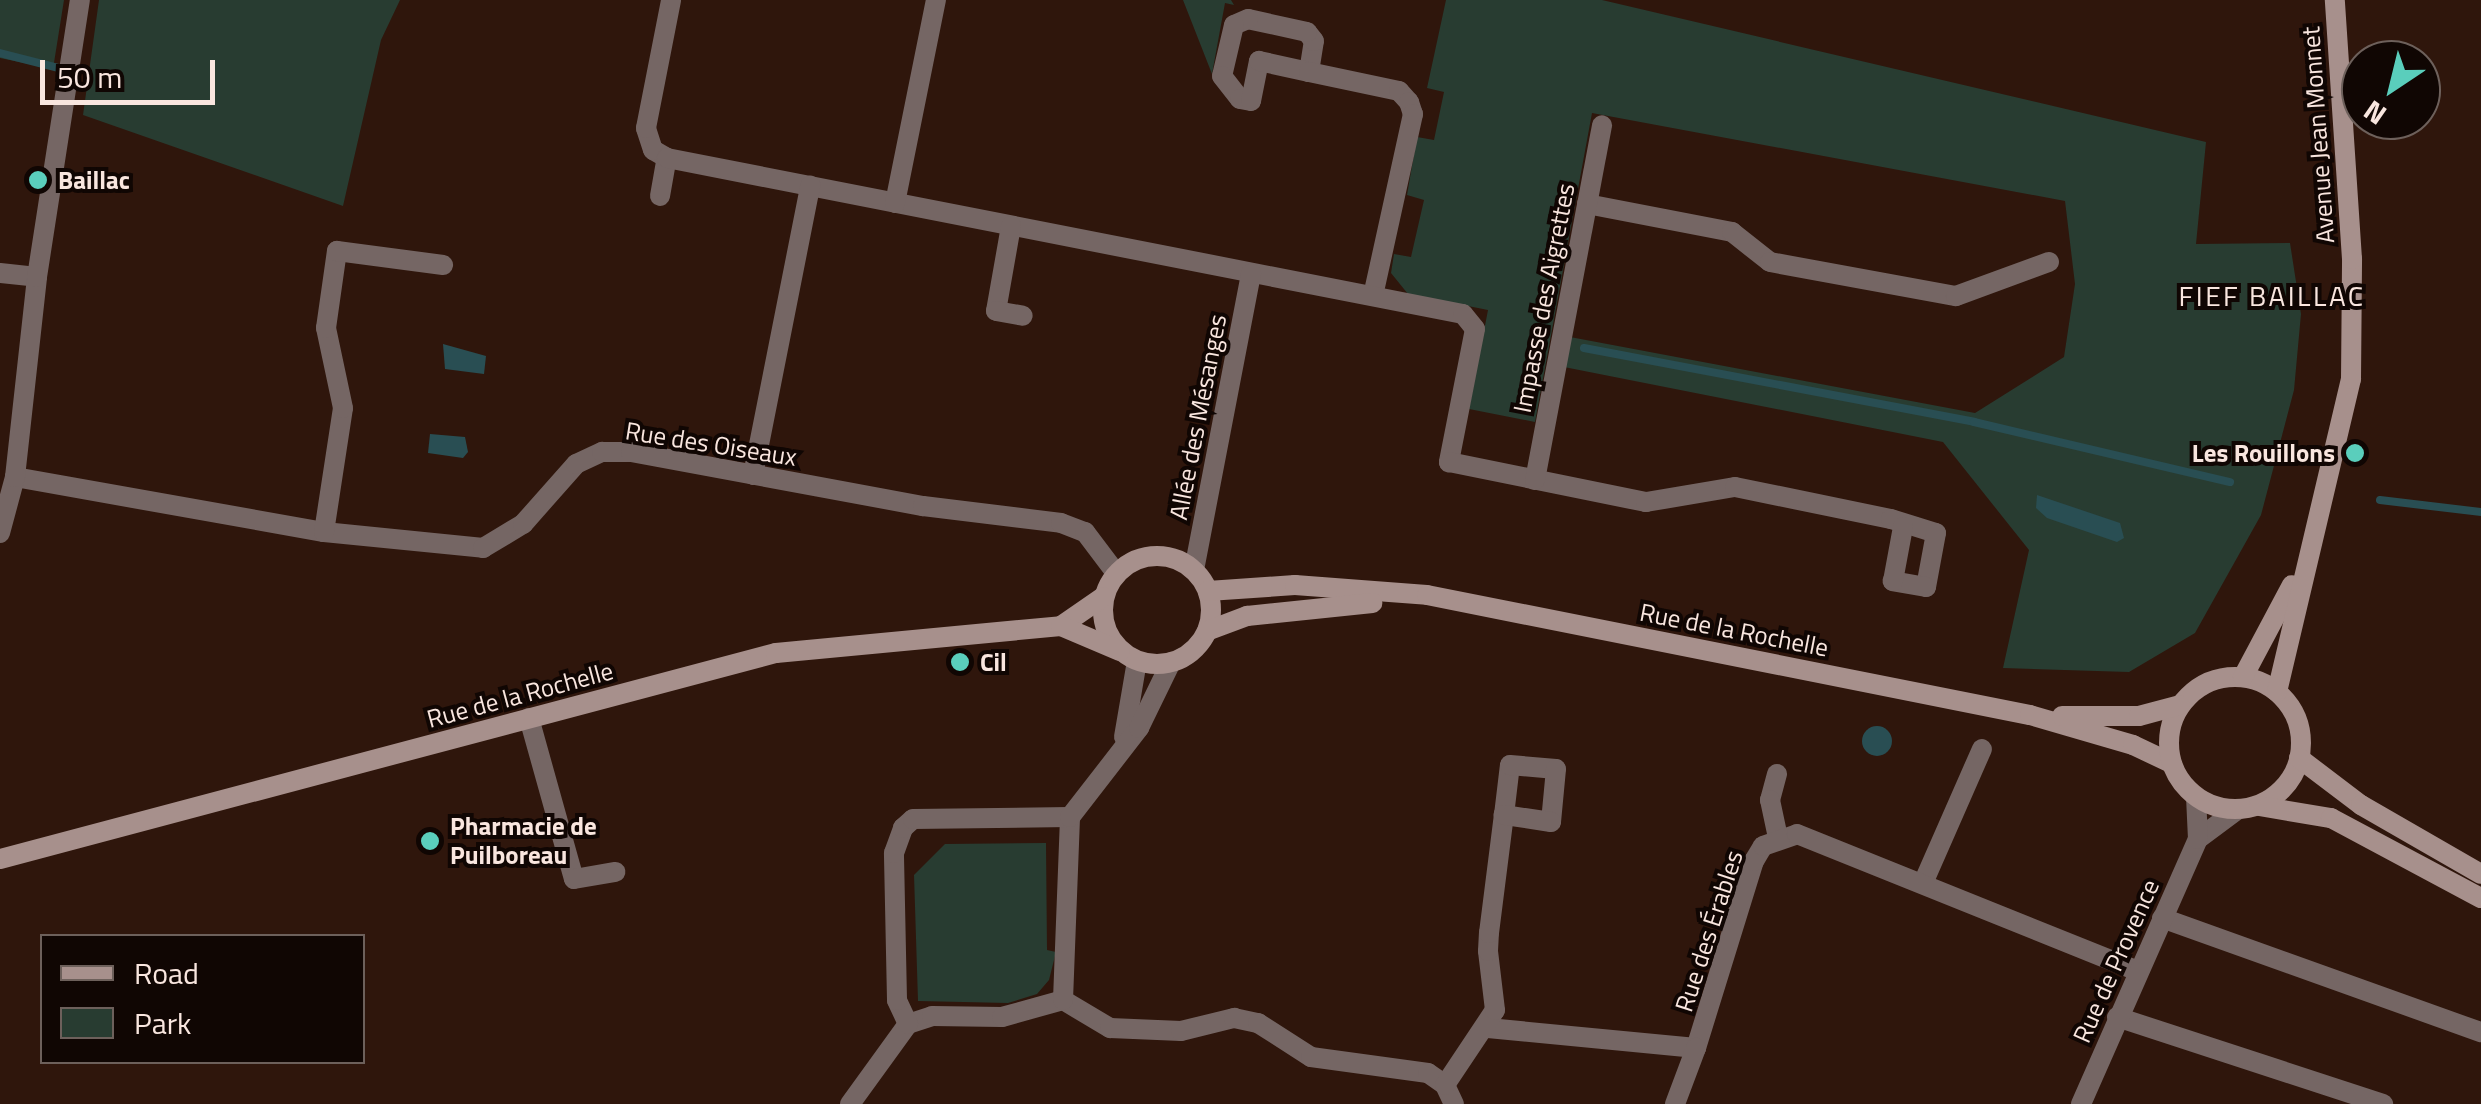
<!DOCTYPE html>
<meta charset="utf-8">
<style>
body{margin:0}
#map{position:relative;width:2481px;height:1104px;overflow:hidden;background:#2f160c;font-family:"Titillium Web",sans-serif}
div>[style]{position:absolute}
.green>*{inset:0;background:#283c31}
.water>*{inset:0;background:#294e53}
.round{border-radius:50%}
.stream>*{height:8px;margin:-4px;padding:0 4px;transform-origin:4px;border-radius:4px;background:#294e53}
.minor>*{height:20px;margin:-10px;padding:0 10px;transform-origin:10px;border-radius:10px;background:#756664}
.tertiary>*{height:20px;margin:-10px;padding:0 10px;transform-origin:10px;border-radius:10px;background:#756664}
.secondary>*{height:20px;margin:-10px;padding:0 10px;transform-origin:10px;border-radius:10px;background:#a7908c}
.secondary>.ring{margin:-10px;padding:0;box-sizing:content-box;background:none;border:20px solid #a7908c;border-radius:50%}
.dots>*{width:28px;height:28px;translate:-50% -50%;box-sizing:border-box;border:5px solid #100603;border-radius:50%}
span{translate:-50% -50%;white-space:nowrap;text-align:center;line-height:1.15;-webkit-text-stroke:8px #100603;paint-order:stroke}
.street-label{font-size:25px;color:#f9e6df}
.poi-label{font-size:25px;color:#f9e6df;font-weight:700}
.left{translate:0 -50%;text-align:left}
.right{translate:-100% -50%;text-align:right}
.neighbourhood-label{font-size:28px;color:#f9e6df;letter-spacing:2.5px}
.legend{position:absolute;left:40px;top:934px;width:325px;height:130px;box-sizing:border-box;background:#100603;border:2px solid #6d605b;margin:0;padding:12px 18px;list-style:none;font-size:30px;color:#f9e6df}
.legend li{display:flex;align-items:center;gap:20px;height:50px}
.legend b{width:50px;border:2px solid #6d605b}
.north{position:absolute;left:2341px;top:40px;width:100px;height:100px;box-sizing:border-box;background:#100603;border:2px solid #6d605b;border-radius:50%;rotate:215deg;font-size:28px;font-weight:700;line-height:40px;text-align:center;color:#f9e6df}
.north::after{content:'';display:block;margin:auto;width:35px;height:45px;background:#5acebc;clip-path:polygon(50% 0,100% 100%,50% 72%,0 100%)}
.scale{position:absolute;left:40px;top:60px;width:175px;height:45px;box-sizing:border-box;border:5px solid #f9e6df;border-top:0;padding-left:12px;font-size:30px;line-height:35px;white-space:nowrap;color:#f9e6df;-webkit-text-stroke:8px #100603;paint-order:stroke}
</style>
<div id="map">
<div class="green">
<i style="clip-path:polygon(0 0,64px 0,53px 69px,0 58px)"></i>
<i style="clip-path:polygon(99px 0,400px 0,381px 40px,343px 206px,83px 115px)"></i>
<i style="clip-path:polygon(1183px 0,1231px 0,1234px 5px,1225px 3px,1212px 74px)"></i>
<i style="clip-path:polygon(1446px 0,1602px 0,2206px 142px,2196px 244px,2290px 243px,2301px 314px,2294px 390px,2261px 515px,2195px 633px,2129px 672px,2003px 668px,2029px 550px,1943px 442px,1564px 367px,1570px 337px,1975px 413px,2064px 357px,2075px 284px,2065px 201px,1592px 113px,1535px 422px,1469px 409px,1488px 310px,1408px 294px,1391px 273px,1394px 254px,1411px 257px,1424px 200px,1407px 195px,1417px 137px,1434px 140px,1444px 92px,1427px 88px)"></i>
<i style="clip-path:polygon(1046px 843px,1047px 950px,1056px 952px,1049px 980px,1037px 994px,1008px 1003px,918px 1001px,914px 875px,945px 844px)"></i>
</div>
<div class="water">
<i style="clip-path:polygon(443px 344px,486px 356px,484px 374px,445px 369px)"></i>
<i style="clip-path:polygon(430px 434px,465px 437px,468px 452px,463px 458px,428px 453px)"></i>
<i style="clip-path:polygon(2037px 495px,2120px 523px,2124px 538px,2117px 542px,2047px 518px,2036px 508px)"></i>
<i class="round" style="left:1862px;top:726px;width:30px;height:30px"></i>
</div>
<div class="stream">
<i style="left:0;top:53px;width:68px;rotate:14.4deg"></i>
<i style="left:1584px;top:348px;width:397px;rotate:10.7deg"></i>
<i style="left:1974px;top:422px;width:263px;rotate:13.2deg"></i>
<i style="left:2380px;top:500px;width:102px;rotate:6.8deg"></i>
</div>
<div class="minor">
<i style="left:1309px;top:72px;width:31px;rotate:-81deg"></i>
<i style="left:1314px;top:41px;width:11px;rotate:-128deg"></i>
<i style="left:1307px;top:32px;width:60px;rotate:-167.6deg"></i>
<i style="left:1248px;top:19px;width:15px;rotate:157deg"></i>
<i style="left:1234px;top:25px;width:52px;rotate:103.2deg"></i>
<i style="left:1222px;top:76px;width:29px;rotate:52deg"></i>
<i style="left:1240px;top:99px;width:11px;rotate:10deg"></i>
<i style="left:1251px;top:101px;width:41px;rotate:-78.7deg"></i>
<i style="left:1259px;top:61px;width:51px;rotate:12.4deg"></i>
<i style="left:1309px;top:72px;width:92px;rotate:11.9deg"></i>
<i style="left:1399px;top:91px;width:15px;rotate:48deg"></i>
<i style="left:1409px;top:102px;width:13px;rotate:72deg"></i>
<i style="left:1413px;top:114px;width:186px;rotate:102.4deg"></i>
<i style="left:667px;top:158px;width:16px;rotate:-150deg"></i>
<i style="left:653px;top:150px;width:23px;rotate:-108deg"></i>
<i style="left:646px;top:128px;width:130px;rotate:-78.9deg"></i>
<i style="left:660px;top:196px;width:39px;rotate:-80deg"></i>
<i style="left:667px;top:158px;width:811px;rotate:11.09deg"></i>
<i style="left:1463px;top:314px;width:19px;rotate:51deg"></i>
<i style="left:1475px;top:329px;width:136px;rotate:101.1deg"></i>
<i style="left:1449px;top:462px;width:201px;rotate:11.5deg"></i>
<i style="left:1646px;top:502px;width:90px;rotate:-9.6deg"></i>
<i style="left:1735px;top:487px;width:159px;rotate:11.6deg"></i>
<i style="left:1891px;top:519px;width:47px;rotate:17.3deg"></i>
<i style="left:1936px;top:533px;width:55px;rotate:100.5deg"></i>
<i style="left:1926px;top:587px;width:34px;rotate:-170deg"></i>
<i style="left:1893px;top:581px;width:55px;rotate:-79.5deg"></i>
<i style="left:895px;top:203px;width:207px;rotate:-78.6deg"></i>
<i style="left:1587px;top:204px;width:148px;rotate:10.9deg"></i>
<i style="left:1732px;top:232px;width:48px;rotate:38.3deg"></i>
<i style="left:1770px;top:262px;width:189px;rotate:10.4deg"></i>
<i style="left:1956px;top:296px;width:99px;rotate:-20.1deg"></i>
<i style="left:1011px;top:226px;width:86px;rotate:100deg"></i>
<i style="left:996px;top:311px;width:27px;rotate:10deg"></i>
<i style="left:0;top:273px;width:37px;rotate:6deg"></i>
<i style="left:753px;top:475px;width:295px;rotate:-78.8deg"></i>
<i style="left:15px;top:477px;width:314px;rotate:10.1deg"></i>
<i style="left:324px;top:532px;width:160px;rotate:5.7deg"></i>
<i style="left:483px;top:548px;width:47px;rotate:-31deg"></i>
<i style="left:523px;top:524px;width:80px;rotate:-48.5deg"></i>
<i style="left:576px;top:464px;width:29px;rotate:-25deg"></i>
<i style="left:602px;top:452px;width:29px"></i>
<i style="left:631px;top:452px;width:297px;rotate:10.5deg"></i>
<i style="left:923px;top:506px;width:139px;rotate:7deg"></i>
<i style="left:1061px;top:523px;width:26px;rotate:21deg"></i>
<i style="left:1085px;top:532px;width:51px;rotate:52.9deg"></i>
<i style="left:1535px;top:480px;width:361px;rotate:-79.3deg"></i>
<i style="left:324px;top:532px;width:125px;rotate:-81.3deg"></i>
<i style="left:343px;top:408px;width:82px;rotate:-102deg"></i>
<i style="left:326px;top:328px;width:78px;rotate:-81.9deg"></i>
<i style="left:337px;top:251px;width:107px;rotate:7.5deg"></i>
<i style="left:1194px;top:570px;width:302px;rotate:-79.1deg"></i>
<i style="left:529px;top:718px;width:167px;rotate:74.4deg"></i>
<i style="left:574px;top:879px;width:42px;rotate:-9.7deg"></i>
<i style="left:1124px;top:737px;width:77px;rotate:-80.3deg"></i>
<i style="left:1777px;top:774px;width:27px;rotate:105deg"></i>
<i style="left:1770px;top:800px;width:39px;rotate:78deg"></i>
<i style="left:2198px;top:839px;width:49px;rotate:-36.6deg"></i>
<i style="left:1924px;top:881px;width:144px;rotate:-66.3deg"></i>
<i style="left:2162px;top:918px;width:339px;rotate:19.7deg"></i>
<i style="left:1063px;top:1000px;width:55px;rotate:30.8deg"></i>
<i style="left:1110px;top:1028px;width:71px;rotate:2.4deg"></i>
<i style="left:1181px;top:1031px;width:55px;rotate:-13.8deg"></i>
<i style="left:1234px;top:1018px;width:25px;rotate:12deg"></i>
<i style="left:1258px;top:1023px;width:63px;rotate:32.7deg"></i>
<i style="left:1311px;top:1057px;width:118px;rotate:7.8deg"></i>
<i style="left:1428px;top:1073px;width:21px;rotate:35deg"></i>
<i style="left:1445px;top:1085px;width:21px;rotate:65deg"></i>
<i style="left:2117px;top:1017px;width:280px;rotate:18.1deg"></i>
<i style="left:908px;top:1024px;width:25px;rotate:-18deg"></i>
<i style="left:932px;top:1016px;width:70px;rotate:0.8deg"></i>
<i style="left:1002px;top:1017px;width:63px;rotate:-15.6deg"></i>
<i style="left:1063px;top:1000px;width:183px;rotate:-87.8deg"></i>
<i style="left:1488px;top:1028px;width:209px;rotate:5.5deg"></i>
<i style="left:1696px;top:1048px;width:196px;rotate:-72.8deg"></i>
<i style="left:1754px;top:861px;width:17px;rotate:-59deg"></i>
<i style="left:1763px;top:846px;width:36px;rotate:-19deg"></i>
<i style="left:1797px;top:834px;width:367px;rotate:21.9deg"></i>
<i style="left:1445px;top:1085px;width:90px;rotate:-56.3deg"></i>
<i style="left:1495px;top:1010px;width:59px;rotate:-96.8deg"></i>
<i style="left:1488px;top:951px;width:18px;rotate:-87deg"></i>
<i style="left:1489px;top:933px;width:119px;rotate:-82.8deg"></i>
<i style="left:1504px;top:815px;width:50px;rotate:-83.2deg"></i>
<i style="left:1510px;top:765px;width:46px;rotate:5deg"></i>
<i style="left:1556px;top:769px;width:53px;rotate:95.4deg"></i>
<i style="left:1551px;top:822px;width:48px;rotate:-171.5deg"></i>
<i style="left:850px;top:1104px;width:99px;rotate:-54.1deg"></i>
<i style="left:908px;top:1024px;width:26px;rotate:-115deg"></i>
<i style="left:897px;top:1000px;width:147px;rotate:-91.2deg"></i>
<i style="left:894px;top:853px;width:27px;rotate:-70deg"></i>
<i style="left:903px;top:828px;width:13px;rotate:-42deg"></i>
<i style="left:913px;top:819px;width:157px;rotate:-0.7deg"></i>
<i style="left:1070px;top:817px;width:113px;rotate:-52.2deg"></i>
<i style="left:1139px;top:728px;width:73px;rotate:-64.1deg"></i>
<i style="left:1675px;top:1104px;width:60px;rotate:-69.4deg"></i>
<i style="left:2081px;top:1104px;width:290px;rotate:-66.2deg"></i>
<i style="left:2198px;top:839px;width:42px;rotate:-92.7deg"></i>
</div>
<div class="tertiary">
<i style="left:0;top:533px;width:58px;rotate:-75deg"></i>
<i style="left:15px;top:477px;width:201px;rotate:-83.7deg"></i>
<i style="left:37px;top:277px;width:280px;rotate:-81.2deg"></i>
</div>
<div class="secondary">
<i class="ring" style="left:1103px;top:556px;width:88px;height:88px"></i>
<i style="left:1208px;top:591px;width:87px;rotate:-3.9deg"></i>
<i style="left:1295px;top:585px;width:132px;rotate:4.3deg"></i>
<i style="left:1427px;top:595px;width:615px;rotate:11.26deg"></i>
<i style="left:2030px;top:715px;width:107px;rotate:16.2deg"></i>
<i style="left:2133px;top:745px;width:42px;rotate:25.3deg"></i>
<i style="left:1061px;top:626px;width:51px;rotate:-34.6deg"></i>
<i style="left:1207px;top:631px;width:43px;rotate:-20.6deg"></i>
<i style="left:1247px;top:616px;width:126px;rotate:-5.9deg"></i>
<i class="ring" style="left:2169px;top:677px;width:112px;height:112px"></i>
<i style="left:2243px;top:677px;width:104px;rotate:-62deg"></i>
<i style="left:2277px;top:692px;width:322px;rotate:-76.7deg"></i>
<i style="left:2351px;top:379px;width:120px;rotate:-89.5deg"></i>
<i style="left:2352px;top:259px;width:260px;rotate:-93.8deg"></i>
<i style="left:2062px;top:716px;width:77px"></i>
<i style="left:2139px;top:716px;width:42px;rotate:-15deg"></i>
<i style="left:2299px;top:758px;width:78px;rotate:37.2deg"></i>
<i style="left:2361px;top:805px;width:138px;rotate:29.9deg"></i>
<i style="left:2259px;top:806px;width:73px;rotate:9.5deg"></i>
<i style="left:2331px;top:818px;width:170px;rotate:28.1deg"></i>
<i style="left:0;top:859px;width:803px;rotate:-14.87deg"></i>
<i style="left:776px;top:653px;width:286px;rotate:-5.4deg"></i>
<i style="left:1061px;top:626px;width:64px;rotate:23deg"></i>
</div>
<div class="dots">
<i style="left:38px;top:180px;background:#5acebc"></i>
<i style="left:2355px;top:453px;background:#5acebc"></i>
<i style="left:960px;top:662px;background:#5acebc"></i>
<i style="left:430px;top:841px;background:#5acebc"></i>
</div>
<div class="street-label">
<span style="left:2318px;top:135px;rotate:-94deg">Avenue Jean Monnet</span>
<span style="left:1544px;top:298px;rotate:-79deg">Impasse des Aigrettes</span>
<span style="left:1198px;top:417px;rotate:-79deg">Allée des Mésanges</span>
<span style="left:711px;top:444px;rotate:9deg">Rue des Oiseaux</span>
<span style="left:1734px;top:630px;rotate:11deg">Rue de la Rochelle</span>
<span style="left:520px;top:695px;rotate:-15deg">Rue de la Rochelle</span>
<span style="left:1709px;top:931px;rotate:-72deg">Rue des Érables</span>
<span style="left:2116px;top:961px;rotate:-66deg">Rue de Provence</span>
</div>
<div class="poi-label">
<span class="left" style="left:58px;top:180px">Baillac</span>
<span class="right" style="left:2335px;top:453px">Les Rouillons</span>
<span class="left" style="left:980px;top:662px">Cil</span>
<span class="left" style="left:450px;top:841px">Pharmacie de<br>Puilboreau</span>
</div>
<div class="neighbourhood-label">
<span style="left:2272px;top:296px">FIEF BAILLAC</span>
</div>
<ul class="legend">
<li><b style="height:12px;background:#a7908c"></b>Road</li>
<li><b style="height:28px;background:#283c31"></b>Park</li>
</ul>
<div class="north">N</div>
<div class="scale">50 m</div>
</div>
